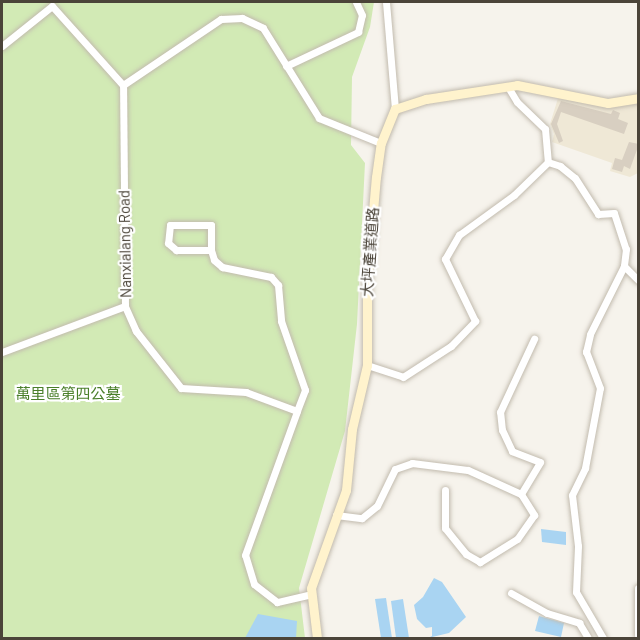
<!DOCTYPE html>
<meta charset="utf-8">
<style>
body{margin:0}
#map{position:relative;width:640px;height:640px;overflow:hidden;background:#f6f3ec;font-family:Barlow,"Noto Sans TC",sans-serif}
div>[style]{position:absolute}
.education>*{inset:0;background:#efe8d6}
.green>*{inset:0;background:#d2eab5}
.water>*{inset:0;background:#a9d4f2}
.building>*{inset:0;background:#d8cfc1}
.roads{filter:drop-shadow(0 0 2px #c2bbae) drop-shadow(0 0 2px #c2bbae)}
.street>*{height:7px;margin:-3.5px;padding:0 3.5px;transform-origin:3.5px;border-radius:3.5px;background:#fff}
.secondary>*{height:9px;margin:-4.5px;padding:0 4.5px;transform-origin:4.5px;border-radius:4.5px;background:#fff3cd}
span{translate:-50% -50%;white-space:nowrap;text-align:center;line-height:1.15;-webkit-text-stroke:4.5px #fff;paint-order:stroke}
.street-label{font-size:15px;color:#4b4439}
.park-label{font-size:15px;color:#4a7f2a}
.frame{position:absolute;inset:0;border:3px solid #4b4439;pointer-events:none}
</style>
<div id="map">
<div class="education">
<i style="clip-path:polygon(559px 95px,610px 107px,638px 101px,638px 173px,630px 177px,610px 171px,612px 163px,552px 142px,554px 134px,550px 124px)"></i>
</div>
<div class="green">
<i style="clip-path:polygon(2px 2px,374px 2px,370px 27px,352px 77px,351px 145px,365px 163px,357px 324px,345px 431px,299px 588px,305px 638px,2px 638px)"></i>
</div>
<div class="water">
<i style="clip-path:polygon(541px 529px,566px 532px,566px 545px,542px 542px)"></i>
<i style="clip-path:polygon(434px 578px,442px 582px,466px 617px,449px 633px,428px 638px,432px 636px,432px 627px,426px 628px,417px 619px,414px 605px,423px 597px)"></i>
<i style="clip-path:polygon(386px 598px,392px 638px,381px 638px,375px 599px)"></i>
<i style="clip-path:polygon(403px 599px,409px 638px,396px 638px,391px 601px)"></i>
<i style="clip-path:polygon(258px 614px,297px 621px,296px 638px,245px 638px)"></i>
<i style="clip-path:polygon(539px 616px,564px 623px,561px 637px,535px 631px)"></i>
</div>
<div class="building">
<i style="clip-path:polygon(561px 101px,611px 114px,613px 110px,620px 113px,618px 119px,628px 123px,624px 134px,561px 112px,557px 124px,563px 141px,559px 143px,551px 124px)"></i>
<i style="clip-path:polygon(629px 142px,639px 144px,630px 169px,624px 166px,622px 172px,612px 169px,615px 158px,622px 160px)"></i>
</div>
<div class="roads">
<div class="street">
<i style="left:386px;top:2px;width:107px;rotate:85.2deg"></i>
<i style="left:2px;top:46px;width:64px;rotate:-38.7deg"></i>
<i style="left:52px;top:6px;width:106px;rotate:48.1deg"></i>
<i style="left:286px;top:66px;width:80px;rotate:-25.3deg"></i>
<i style="left:358px;top:32px;width:17px;rotate:-77deg"></i>
<i style="left:362px;top:15px;width:14px;rotate:-115deg"></i>
<i style="left:508px;top:87px;width:17px;rotate:59deg"></i>
<i style="left:517px;top:102px;width:39px;rotate:44deg"></i>
<i style="left:545px;top:129px;width:33px;rotate:85deg"></i>
<i style="left:548px;top:162px;width:13px;rotate:18deg"></i>
<i style="left:560px;top:166px;width:19px;rotate:39deg"></i>
<i style="left:575px;top:178px;width:43px;rotate:57.4deg"></i>
<i style="left:598px;top:214px;width:16px;rotate:-4deg"></i>
<i style="left:614px;top:213px;width:38px;rotate:72deg"></i>
<i style="left:626px;top:249px;width:17px;rotate:97deg"></i>
<i style="left:624px;top:266px;width:20px;rotate:45deg"></i>
<i style="left:211px;top:250px;width:25px;rotate:-90deg"></i>
<i style="left:211px;top:225px;width:41px;rotate:180deg"></i>
<i style="left:170px;top:225px;width:18px;rotate:96deg"></i>
<i style="left:168px;top:243px;width:11px;rotate:41deg"></i>
<i style="left:176px;top:250px;width:35px"></i>
<i style="left:211px;top:250px;width:10px;rotate:73deg"></i>
<i style="left:214px;top:260px;width:11px;rotate:41deg"></i>
<i style="left:222px;top:267px;width:50px;rotate:11.5deg"></i>
<i style="left:271px;top:277px;width:11px;rotate:49deg"></i>
<i style="left:278px;top:285px;width:36px;rotate:85deg"></i>
<i style="left:281px;top:321px;width:73px;rotate:70.8deg"></i>
<i style="left:305px;top:390px;width:22px;rotate:111deg"></i>
<i style="left:2px;top:352px;width:131px;rotate:-20.5deg"></i>
<i style="left:367px;top:365px;width:38px;rotate:18deg"></i>
<i style="left:403px;top:377px;width:57px;rotate:-32.9deg"></i>
<i style="left:451px;top:346px;width:35px;rotate:-46deg"></i>
<i style="left:475px;top:321px;width:69px;rotate:-115.8deg"></i>
<i style="left:445px;top:259px;width:28px;rotate:-60deg"></i>
<i style="left:459px;top:235px;width:68px;rotate:-36deg"></i>
<i style="left:514px;top:195px;width:47px;rotate:-44.1deg"></i>
<i style="left:521px;top:494px;width:37px;rotate:-59deg"></i>
<i style="left:540px;top:462px;width:30px;rotate:-159deg"></i>
<i style="left:512px;top:451px;width:23px;rotate:-115deg"></i>
<i style="left:502px;top:430px;width:18px;rotate:-96deg"></i>
<i style="left:500px;top:412px;width:81px;rotate:-65deg"></i>
<i style="left:336px;top:515px;width:26px;rotate:7deg"></i>
<i style="left:362px;top:518px;width:19px;rotate:-39deg"></i>
<i style="left:377px;top:506px;width:41px;rotate:-64.1deg"></i>
<i style="left:395px;top:469px;width:18px;rotate:-19deg"></i>
<i style="left:412px;top:463px;width:56px;rotate:7.1deg"></i>
<i style="left:468px;top:470px;width:58px;rotate:24.4deg"></i>
<i style="left:521px;top:494px;width:25px;rotate:58deg"></i>
<i style="left:534px;top:515px;width:29px;rotate:125deg"></i>
<i style="left:517px;top:539px;width:44px;rotate:148.1deg"></i>
<i style="left:480px;top:562px;width:16px;rotate:-150deg"></i>
<i style="left:466px;top:554px;width:33px;rotate:-129deg"></i>
<i style="left:445px;top:528px;width:38px;rotate:-90deg"></i>
<i style="left:511px;top:593px;width:41px;rotate:29.1deg"></i>
<i style="left:547px;top:613px;width:34px;rotate:17deg"></i>
<i style="left:579px;top:623px;width:17px;rotate:59deg"></i>
<i style="left:312px;top:594px;width:36px;rotate:167deg"></i>
<i style="left:277px;top:602px;width:29px;rotate:-142deg"></i>
<i style="left:254px;top:584px;width:30px;rotate:-107deg"></i>
<i style="left:245px;top:555px;width:153px;rotate:-70.1deg"></i>
<i style="left:297px;top:411px;width:54px;rotate:-159.6deg"></i>
<i style="left:246px;top:392px;width:65px;rotate:-176.5deg"></i>
<i style="left:181px;top:388px;width:73px;rotate:-128.3deg"></i>
<i style="left:136px;top:331px;width:27px;rotate:-114deg"></i>
<i style="left:125px;top:306px;width:221px;rotate:-90.5deg"></i>
<i style="left:123px;top:85px;width:118px;rotate:-34deg"></i>
<i style="left:221px;top:19px;width:21px;rotate:-3deg"></i>
<i style="left:242px;top:18px;width:23px;rotate:25deg"></i>
<i style="left:263px;top:28px;width:106px;rotate:58.1deg"></i>
<i style="left:319px;top:118px;width:67px;rotate:22deg"></i>
<i style="left:638px;top:619px;width:16px;rotate:90deg"></i>
<i style="left:638px;top:622px;width:34px;rotate:-90deg"></i>
<i style="left:603px;top:638px;width:53px;rotate:-120.4deg"></i>
<i style="left:576px;top:592px;width:46px;rotate:-87.5deg"></i>
<i style="left:578px;top:546px;width:51px;rotate:-96.7deg"></i>
<i style="left:572px;top:495px;width:30px;rotate:-64deg"></i>
<i style="left:585px;top:468px;width:81px;rotate:-79.4deg"></i>
<i style="left:600px;top:388px;width:39px;rotate:-111deg"></i>
<i style="left:586px;top:352px;width:18px;rotate:-77deg"></i>
<i style="left:590px;top:334px;width:76px;rotate:-63.4deg"></i>
</div>
<div class="secondary">
<i style="left:317px;top:638px;width:50px;rotate:-96.8deg"></i>
<i style="left:311px;top:588px;width:104px;rotate:-70.3deg"></i>
<i style="left:346px;top:490px;width:61px;rotate:-84.4deg"></i>
<i style="left:352px;top:429px;width:66px;rotate:-76.8deg"></i>
<i style="left:367px;top:365px;width:84px;rotate:-90deg"></i>
<i style="left:367px;top:281px;width:104px;rotate:-85.1deg"></i>
<i style="left:376px;top:177px;width:34px;rotate:-82deg"></i>
<i style="left:381px;top:143px;width:37px;rotate:-68deg"></i>
<i style="left:395px;top:109px;width:33px;rotate:-18deg"></i>
<i style="left:426px;top:99px;width:92px;rotate:-8.7deg"></i>
<i style="left:517px;top:85px;width:93px;rotate:11.2deg"></i>
<i style="left:608px;top:103px;width:30px;rotate:-9deg"></i>
</div>
</div>
<div class="street-label">
<span style="left:125px;top:244px;rotate:-91deg">Nanxialang Road</span>
<span style="left:370px;top:252px;rotate:-86deg">大坪產業道路</span>
</div>
<div class="park-label">
<span style="left:68px;top:394px">萬里區第四公墓</span>
</div>
<div class="frame"></div>
</div>
